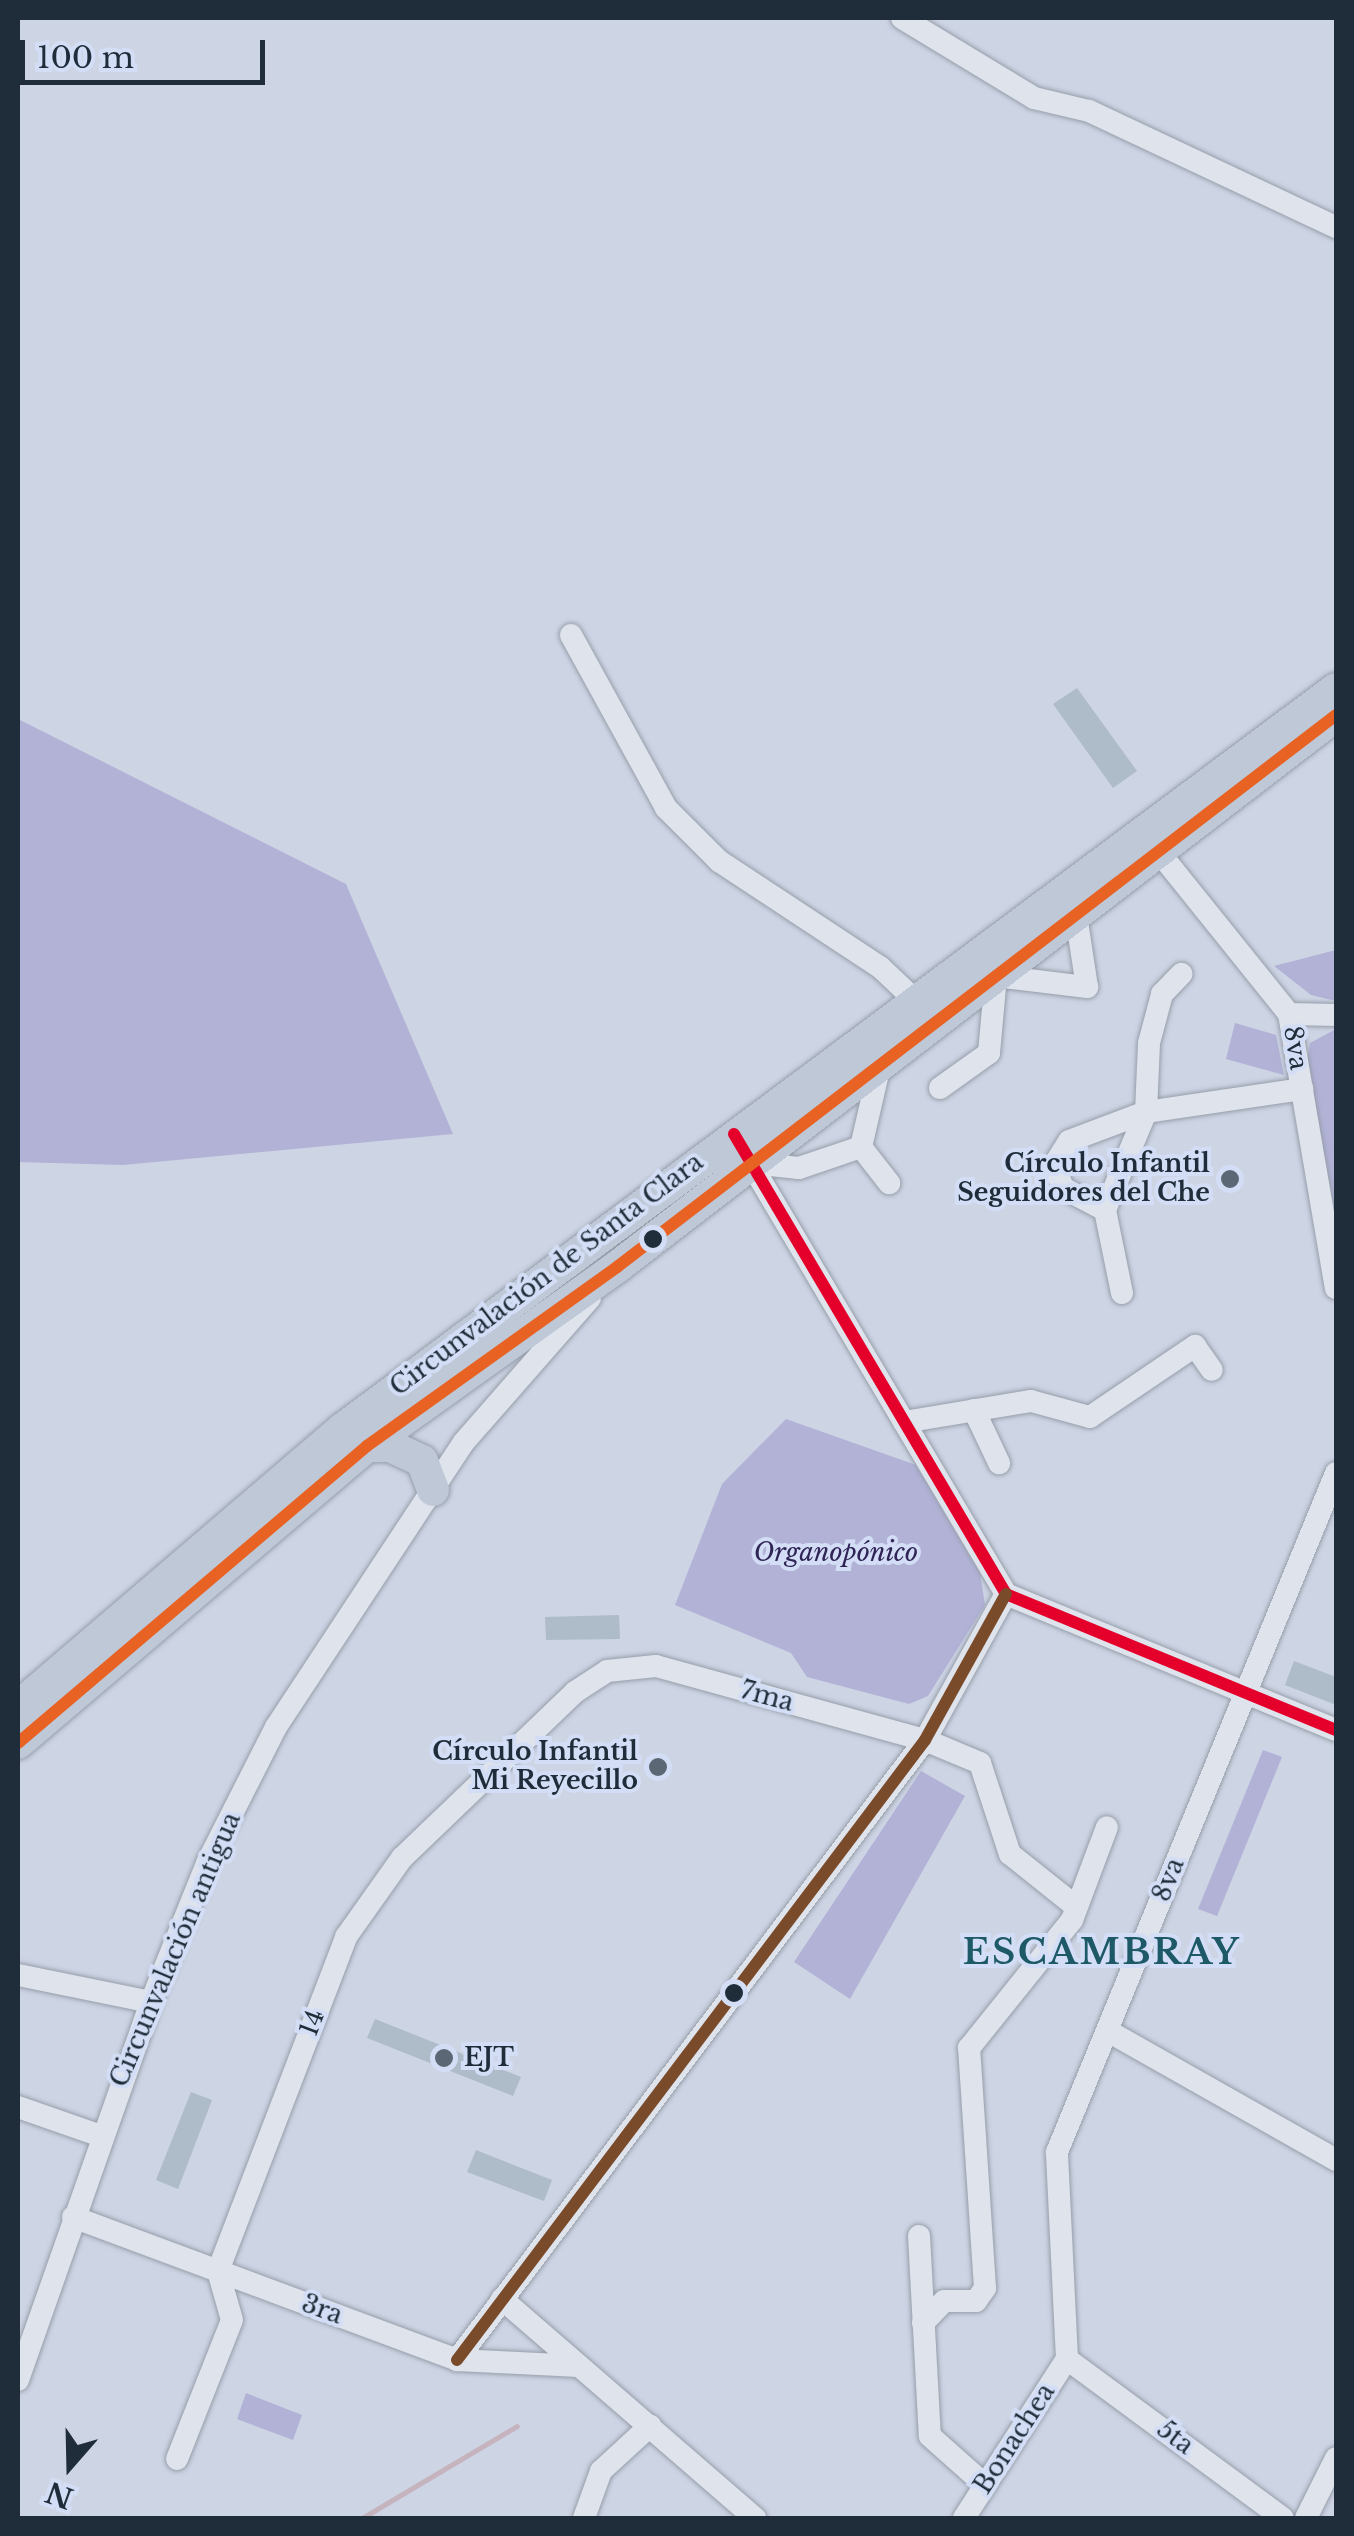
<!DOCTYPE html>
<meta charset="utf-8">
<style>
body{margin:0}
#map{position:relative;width:1354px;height:2536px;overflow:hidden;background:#cdd4e4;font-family:"Libre Baskerville",serif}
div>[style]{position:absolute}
.green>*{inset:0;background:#b2b2d7}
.stream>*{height:5px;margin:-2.5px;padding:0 2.5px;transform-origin:2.5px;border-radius:2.5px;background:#c5b3be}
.building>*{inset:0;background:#aebbc8}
.roads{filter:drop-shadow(0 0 2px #969eaa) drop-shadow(0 0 2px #969eaa)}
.minor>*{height:22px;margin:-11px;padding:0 11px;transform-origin:11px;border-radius:11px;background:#dfe3ec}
.highway>*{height:32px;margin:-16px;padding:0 16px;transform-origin:16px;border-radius:16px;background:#bec8d7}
.bus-1>*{height:12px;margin:-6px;padding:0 6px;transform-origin:6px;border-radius:6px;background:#e4002b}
.bus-2>*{height:12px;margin:-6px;padding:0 6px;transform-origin:6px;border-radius:6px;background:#e76223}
.bus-3>*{height:12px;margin:-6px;padding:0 6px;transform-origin:6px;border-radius:6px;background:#7a4b2a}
.dots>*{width:28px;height:28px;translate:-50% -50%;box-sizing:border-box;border:5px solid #d3def6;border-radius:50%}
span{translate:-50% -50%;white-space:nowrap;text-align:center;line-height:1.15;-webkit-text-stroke:8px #d3def6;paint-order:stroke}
.street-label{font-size:25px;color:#1e2d39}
.poi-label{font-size:25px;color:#1e2d39;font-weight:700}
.right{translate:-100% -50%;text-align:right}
.left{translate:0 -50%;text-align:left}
.park-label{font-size:25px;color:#2f2455;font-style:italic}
.district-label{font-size:35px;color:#1d5966;font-weight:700;letter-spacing:2.5px}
.frame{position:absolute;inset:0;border:20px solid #1e2d39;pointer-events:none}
.north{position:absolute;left:20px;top:2416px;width:100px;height:100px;-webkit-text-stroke:8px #d3def6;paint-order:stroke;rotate:200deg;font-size:28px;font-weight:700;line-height:40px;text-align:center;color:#1e2d39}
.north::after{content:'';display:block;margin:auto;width:35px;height:45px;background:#1e2d39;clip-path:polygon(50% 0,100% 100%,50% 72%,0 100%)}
.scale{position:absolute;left:20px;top:40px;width:245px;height:45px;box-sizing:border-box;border:5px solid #1e2d39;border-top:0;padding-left:12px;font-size:30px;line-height:35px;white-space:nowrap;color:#1e2d39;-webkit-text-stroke:8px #d3def6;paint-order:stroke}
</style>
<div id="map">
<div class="green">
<i style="clip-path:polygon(18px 719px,346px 884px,453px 1134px,123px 1165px,18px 1162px)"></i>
<i style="clip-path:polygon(1336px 950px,1336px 1001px,1311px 995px,1274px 966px)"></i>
<i style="clip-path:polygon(1235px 1023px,1276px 1035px,1284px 1075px,1226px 1059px)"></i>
<i style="clip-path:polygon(1336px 1029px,1336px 1218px,1307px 1061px,1310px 1043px)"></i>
<i style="clip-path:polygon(786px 1419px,916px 1465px,980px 1573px,985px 1605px,928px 1696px,909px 1704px,807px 1677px,791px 1653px,675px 1605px,722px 1484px)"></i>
<i style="clip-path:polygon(1263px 1750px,1282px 1757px,1217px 1916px,1198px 1909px)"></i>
<i style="clip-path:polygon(921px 1771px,965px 1796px,850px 1999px,794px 1962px)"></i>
<i style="clip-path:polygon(246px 2393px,302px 2415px,293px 2440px,237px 2419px)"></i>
</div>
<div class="stream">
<i style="left:362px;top:2518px;width:180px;rotate:-30.7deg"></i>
</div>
<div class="building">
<i style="clip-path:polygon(1077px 688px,1137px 771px,1113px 788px,1053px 704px)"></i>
<i style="clip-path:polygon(619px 1615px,620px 1639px,546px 1640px,545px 1617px)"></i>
<i style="clip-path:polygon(1294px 1661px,1336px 1677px,1336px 1705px,1285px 1685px)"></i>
<i style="clip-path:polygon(375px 2019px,521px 2077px,513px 2096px,367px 2038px)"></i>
<i style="clip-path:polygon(191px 2092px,212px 2100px,178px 2189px,156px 2180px)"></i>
<i style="clip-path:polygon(476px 2150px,552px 2180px,544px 2201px,467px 2172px)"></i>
</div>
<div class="roads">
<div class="minor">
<i style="left:902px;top:18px;width:154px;rotate:31.2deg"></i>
<i style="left:1034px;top:98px;width:57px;rotate:13.3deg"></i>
<i style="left:1089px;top:111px;width:273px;rotate:25.2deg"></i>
<i style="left:571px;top:635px;width:197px;rotate:61.2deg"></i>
<i style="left:666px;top:808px;width:75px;rotate:45deg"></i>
<i style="left:719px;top:861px;width:193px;rotate:33.4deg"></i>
<i style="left:880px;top:967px;width:48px;rotate:43.3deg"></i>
<i style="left:1158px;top:851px;width:209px;rotate:51.2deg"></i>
<i style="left:1289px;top:1014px;width:278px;rotate:80.3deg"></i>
<i style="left:1289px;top:1014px;width:47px;rotate:1.2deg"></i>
<i style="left:940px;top:1088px;width:60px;rotate:-35.5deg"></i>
<i style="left:989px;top:1053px;width:77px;rotate:-84.8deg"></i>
<i style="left:996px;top:976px;width:92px;rotate:6.9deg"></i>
<i style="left:1087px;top:987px;width:73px;rotate:-98.7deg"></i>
<i style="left:861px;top:1147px;width:46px;rotate:52.1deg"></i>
<i style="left:744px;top:1152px;width:514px;rotate:59.34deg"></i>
<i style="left:1006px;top:1594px;width:357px;rotate:22.4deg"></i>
<i style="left:751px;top:1163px;width:48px;rotate:5.9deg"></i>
<i style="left:799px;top:1168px;width:65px;rotate:-18.7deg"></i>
<i style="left:861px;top:1147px;width:84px;rotate:-77deg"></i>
<i style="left:1105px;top:1210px;width:47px;rotate:-152.4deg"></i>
<i style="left:1063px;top:1188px;width:25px;rotate:-111deg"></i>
<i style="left:1054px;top:1165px;width:28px;rotate:-58deg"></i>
<i style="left:1069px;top:1141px;width:82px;rotate:-20.6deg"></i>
<i style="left:1146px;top:1112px;width:158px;rotate:-8.4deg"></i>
<i style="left:1122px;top:1293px;width:85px;rotate:-101.6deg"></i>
<i style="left:1105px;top:1210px;width:106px;rotate:-67.3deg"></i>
<i style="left:1146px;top:1112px;width:69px;rotate:-87.5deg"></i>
<i style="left:1149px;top:1043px;width:51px;rotate:-75.1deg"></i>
<i style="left:1162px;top:994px;width:28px;rotate:-46deg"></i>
<i style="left:974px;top:1410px;width:59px;rotate:64.7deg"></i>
<i style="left:904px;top:1422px;width:129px;rotate:-9.4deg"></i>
<i style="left:1031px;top:1401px;width:61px;rotate:15.2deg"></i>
<i style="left:1090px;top:1417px;width:127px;rotate:-34.1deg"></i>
<i style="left:1195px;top:1346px;width:29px;rotate:55deg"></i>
<i style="left:18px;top:1975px;width:136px;rotate:11.5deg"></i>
<i style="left:1108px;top:2031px;width:262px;rotate:29.5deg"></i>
<i style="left:18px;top:2107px;width:88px;rotate:19.3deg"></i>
<i style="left:73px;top:2217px;width:410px;rotate:20.4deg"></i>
<i style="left:457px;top:2360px;width:122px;rotate:2.8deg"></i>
<i style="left:919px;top:2236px;width:200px;rotate:86.9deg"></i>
<i style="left:930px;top:2436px;width:74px;rotate:41.7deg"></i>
<i style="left:502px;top:2299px;width:335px;rotate:40.9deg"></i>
<i style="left:923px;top:2323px;width:30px;rotate:-46deg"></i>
<i style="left:944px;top:2301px;width:32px"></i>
<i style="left:976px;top:2301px;width:16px;rotate:-55deg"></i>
<i style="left:985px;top:2288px;width:241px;rotate:-93.8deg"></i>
<i style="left:969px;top:2048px;width:164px;rotate:-51.2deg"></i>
<i style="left:1072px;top:1920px;width:99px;rotate:-69.4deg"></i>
<i style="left:1067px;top:2359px;width:207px;rotate:-92.8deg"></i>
<i style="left:1057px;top:2152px;width:734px;rotate:-67.66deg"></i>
<i style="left:1067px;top:2359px;width:268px;rotate:36.4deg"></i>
<i style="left:457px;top:2360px;width:777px;rotate:-52.95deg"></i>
<i style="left:925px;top:1740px;width:167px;rotate:-61deg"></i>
<i style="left:18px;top:2380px;width:401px;rotate:-70.6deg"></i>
<i style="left:151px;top:2002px;width:152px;rotate:-68deg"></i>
<i style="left:208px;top:1861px;width:150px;rotate:-63.1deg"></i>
<i style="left:276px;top:1727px;width:341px;rotate:-56.6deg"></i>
<i style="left:464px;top:1442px;width:191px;rotate:-48.8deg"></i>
<i style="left:177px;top:2459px;width:149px;rotate:-68.4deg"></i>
<i style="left:232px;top:2320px;width:51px;rotate:-105.9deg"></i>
<i style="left:218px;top:2271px;width:358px;rotate:-69deg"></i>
<i style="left:346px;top:1937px;width:97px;rotate:-54.7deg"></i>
<i style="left:402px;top:1858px;width:240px;rotate:-43.8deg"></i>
<i style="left:575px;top:1692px;width:38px;rotate:-33deg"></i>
<i style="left:607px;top:1671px;width:49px;rotate:-5.8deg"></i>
<i style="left:656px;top:1666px;width:279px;rotate:15.4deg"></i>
<i style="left:925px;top:1740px;width:60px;rotate:22.7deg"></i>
<i style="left:980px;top:1763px;width:96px;rotate:71.8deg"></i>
<i style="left:1010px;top:1854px;width:82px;rotate:38.6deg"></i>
<i style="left:584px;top:2518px;width:50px;rotate:-70.1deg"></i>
<i style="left:601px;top:2471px;width:67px;rotate:-42.6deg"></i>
<i style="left:964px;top:2518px;width:189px;rotate:-57.1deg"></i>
<i style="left:1306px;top:2518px;width:67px;rotate:-63.4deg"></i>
</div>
<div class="highway">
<i style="left:367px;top:1446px;width:23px"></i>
<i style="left:390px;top:1446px;width:35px;rotate:25deg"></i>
<i style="left:422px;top:1461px;width:31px;rotate:69deg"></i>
<i style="left:18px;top:1707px;width:429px;rotate:-40.6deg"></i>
<i style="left:344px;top:1428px;width:1237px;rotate:-36.68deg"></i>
<i style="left:18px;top:1743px;width:458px;rotate:-40.4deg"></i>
<i style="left:367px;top:1446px;width:307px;rotate:-35.6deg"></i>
<i style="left:617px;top:1267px;width:906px;rotate:-37.51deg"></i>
</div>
</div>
<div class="bus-1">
<i style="left:734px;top:1134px;width:534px;rotate:59.4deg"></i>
<i style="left:1006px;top:1594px;width:357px;rotate:22.4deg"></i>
</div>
<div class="bus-2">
<i style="left:18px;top:1743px;width:458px;rotate:-40.4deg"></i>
<i style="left:367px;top:1446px;width:307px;rotate:-35.6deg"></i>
<i style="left:617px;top:1267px;width:906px;rotate:-37.51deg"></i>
</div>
<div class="bus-3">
<i style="left:457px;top:2360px;width:777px;rotate:-52.95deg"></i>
<i style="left:925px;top:1740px;width:167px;rotate:-61deg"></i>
</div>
<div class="dots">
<i style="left:1230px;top:1179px;background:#5b6775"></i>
<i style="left:653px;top:1239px;background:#1e2d39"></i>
<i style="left:658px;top:1767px;background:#5b6775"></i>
<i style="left:734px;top:1993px;background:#1e2d39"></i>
<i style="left:444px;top:2058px;background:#5b6775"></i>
</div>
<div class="street-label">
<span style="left:1295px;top:1048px;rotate:81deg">8va</span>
<span style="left:547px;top:1275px;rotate:-37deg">Circunvalación de Santa Clara</span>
<span style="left:767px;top:1697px;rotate:15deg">7ma</span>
<span style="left:1169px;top:1880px;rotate:-68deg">8va</span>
<span style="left:176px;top:1950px;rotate:-67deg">Circunvalación antigua</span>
<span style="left:313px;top:2023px;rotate:-69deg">14</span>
<span style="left:322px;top:2310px;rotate:20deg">3ra</span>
<span style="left:1175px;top:2438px;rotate:37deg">5ta</span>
<span style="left:1015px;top:2439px;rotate:-57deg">Bonachea</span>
</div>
<div class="poi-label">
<span class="right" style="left:1210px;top:1179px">Círculo Infantil<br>Seguidores del Che</span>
<span class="right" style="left:638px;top:1767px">Círculo Infantil<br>Mi Reyecillo</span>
<span class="left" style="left:464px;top:2058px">EJT</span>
</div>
<div class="park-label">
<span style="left:836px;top:1553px">Organopónico</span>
</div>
<div class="district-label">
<span style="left:1102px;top:1952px">ESCAMBRAY</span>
</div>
<div class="frame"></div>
<div class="north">N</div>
<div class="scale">100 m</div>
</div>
